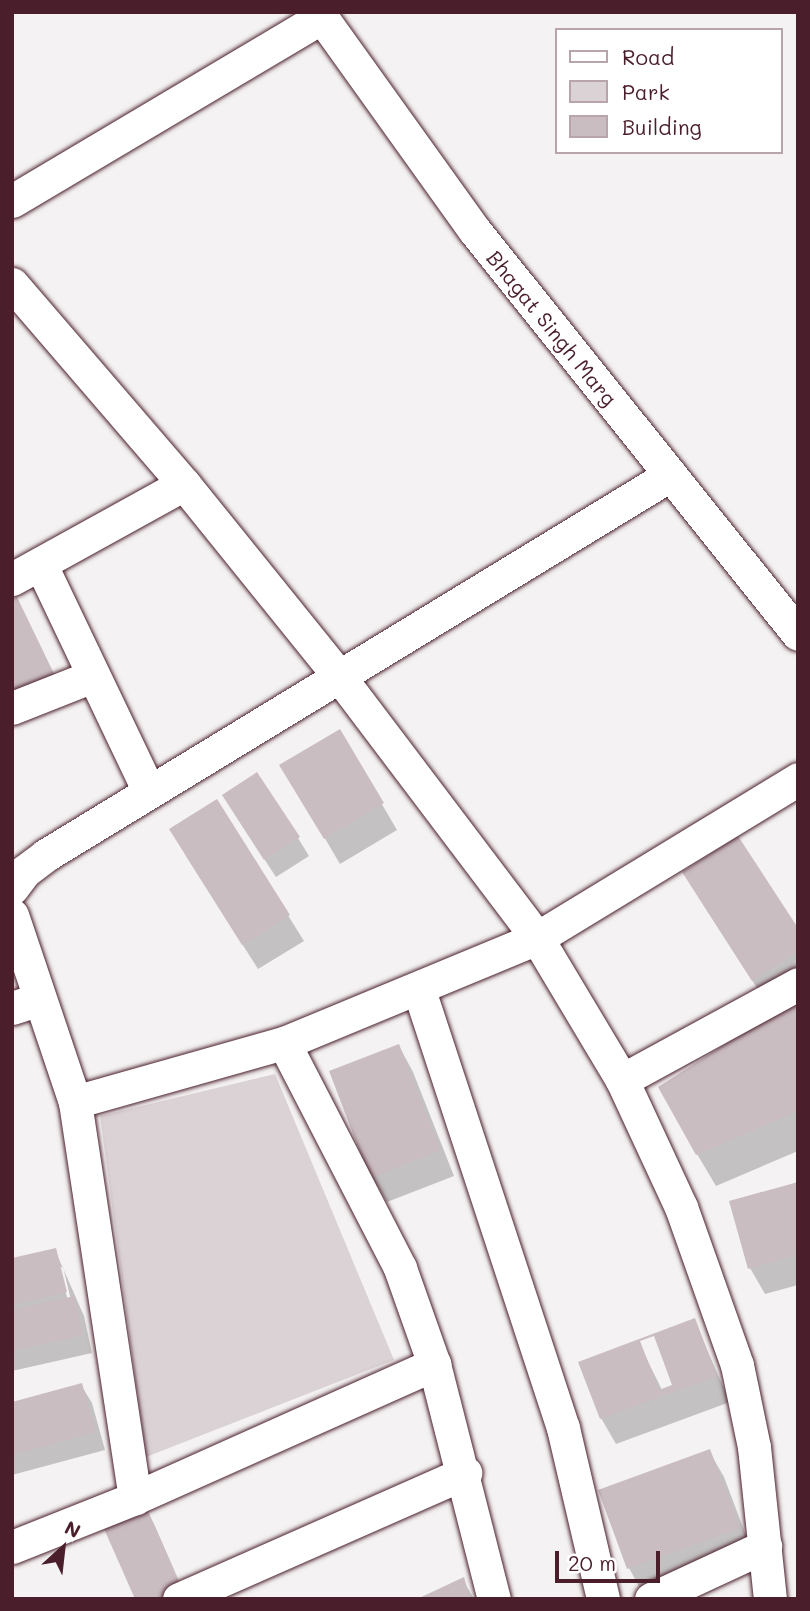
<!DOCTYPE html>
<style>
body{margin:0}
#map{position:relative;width:810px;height:1611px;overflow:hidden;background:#f4f2f2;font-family:Mali,sans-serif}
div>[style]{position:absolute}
.green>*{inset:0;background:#dbd2d5}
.shadow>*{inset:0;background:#0003}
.building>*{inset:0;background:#cabdc1}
.roads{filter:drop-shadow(0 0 2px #4a1f2b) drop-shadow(0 0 2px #4a1f2b)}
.street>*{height:33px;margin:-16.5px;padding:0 16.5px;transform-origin:16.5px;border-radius:16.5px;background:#fff}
span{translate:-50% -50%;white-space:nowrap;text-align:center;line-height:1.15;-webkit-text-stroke:5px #fff;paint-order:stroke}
.street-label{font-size:21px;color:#4a1f2b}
.frame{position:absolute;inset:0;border:14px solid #4a1f2b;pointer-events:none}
.legend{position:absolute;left:555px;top:28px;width:228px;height:126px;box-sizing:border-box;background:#fff;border:2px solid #b7a5aa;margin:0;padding:9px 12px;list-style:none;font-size:21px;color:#4a1f2b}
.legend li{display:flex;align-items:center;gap:14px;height:35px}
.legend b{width:35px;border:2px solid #b7a5aa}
.north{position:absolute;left:28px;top:1513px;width:70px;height:70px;-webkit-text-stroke:5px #fff;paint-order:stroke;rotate:27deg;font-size:19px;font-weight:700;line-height:28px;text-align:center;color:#4a1f2b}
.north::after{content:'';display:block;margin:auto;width:24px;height:32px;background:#4a1f2b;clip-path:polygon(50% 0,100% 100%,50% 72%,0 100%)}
.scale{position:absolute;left:555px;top:1551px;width:105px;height:32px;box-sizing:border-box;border:4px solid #4a1f2b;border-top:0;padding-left:9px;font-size:21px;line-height:24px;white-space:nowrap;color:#4a1f2b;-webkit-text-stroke:5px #fff;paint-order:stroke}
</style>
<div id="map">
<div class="green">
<i style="clip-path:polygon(275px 1074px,394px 1360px,146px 1457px,100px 1116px)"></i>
</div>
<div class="shadow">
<i style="clip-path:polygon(339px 731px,397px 830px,340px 864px,297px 791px)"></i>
<i style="clip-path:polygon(217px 802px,304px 941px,258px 969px,186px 856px)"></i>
<i style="clip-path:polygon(234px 813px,298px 838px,309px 856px,276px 877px)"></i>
<i style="clip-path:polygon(699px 898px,798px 931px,798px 986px,768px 1005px)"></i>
<i style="clip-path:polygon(798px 1001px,798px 1151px,716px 1186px,697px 1154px)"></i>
<i style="clip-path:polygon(399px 1046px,413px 1072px,454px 1176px,387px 1202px,372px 1177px)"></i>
<i style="clip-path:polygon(798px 1184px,798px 1285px,765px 1294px,750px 1268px)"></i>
<i style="clip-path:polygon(evenodd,55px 1250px,84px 1316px,92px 1353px,12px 1371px,12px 1260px,55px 1250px,59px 1267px,63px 1267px,71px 1300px,68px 1301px,59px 1267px)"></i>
<i style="clip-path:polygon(694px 1320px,730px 1402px,616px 1444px,601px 1418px,638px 1341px,662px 1390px,675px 1386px)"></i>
<i style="clip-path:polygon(81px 1385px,92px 1403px,105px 1450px,12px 1475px,12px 1404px)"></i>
<i style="clip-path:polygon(709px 1451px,724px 1477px,753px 1554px,643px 1594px,629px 1568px)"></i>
<i style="clip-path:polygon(144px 1506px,154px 1524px,187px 1599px)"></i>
<i style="clip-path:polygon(463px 1580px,474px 1599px,421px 1599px)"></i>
</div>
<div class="building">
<i style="clip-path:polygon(17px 597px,58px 682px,20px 700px,12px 684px,12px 599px)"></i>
<i style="clip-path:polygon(340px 729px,384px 803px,324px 839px,279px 765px)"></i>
<i style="clip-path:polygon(257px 772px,300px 837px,264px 860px,222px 795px)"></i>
<i style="clip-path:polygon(217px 799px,290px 915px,242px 945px,169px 829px)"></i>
<i style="clip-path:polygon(738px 836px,798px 928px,798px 951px,752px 981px,682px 872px)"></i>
<i style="clip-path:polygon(798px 998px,798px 1111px,696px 1155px,658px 1087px)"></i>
<i style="clip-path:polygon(399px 1044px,440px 1150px,370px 1178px,329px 1071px)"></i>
<i style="clip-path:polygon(798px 1182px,798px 1255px,748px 1269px,729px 1201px)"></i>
<i style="clip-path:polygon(56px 1248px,67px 1292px,12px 1305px,12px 1258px)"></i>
<i style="clip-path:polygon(74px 1296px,83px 1335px,12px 1351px,12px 1310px)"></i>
<i style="clip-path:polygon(evenodd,695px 1318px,717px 1376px,600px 1419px,578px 1362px,695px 1318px,654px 1336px,672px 1385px,659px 1390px,640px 1341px,654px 1336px)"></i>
<i style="clip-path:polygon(82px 1383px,96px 1432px,12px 1455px,12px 1402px)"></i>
<i style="clip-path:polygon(710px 1449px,740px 1528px,627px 1569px,598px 1490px)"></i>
<i style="clip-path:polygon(145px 1504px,183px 1591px,165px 1599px,135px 1599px,101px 1522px)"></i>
<i style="clip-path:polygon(464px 1577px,470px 1599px,417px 1599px)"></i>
</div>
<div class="roads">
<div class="street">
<i style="left:318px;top:12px;width:269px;rotate:54.4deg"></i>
<i style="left:475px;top:231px;width:516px;rotate:51.29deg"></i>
<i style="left:12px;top:201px;width:360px;rotate:-30.7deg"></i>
<i style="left:12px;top:284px;width:264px;rotate:49.3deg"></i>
<i style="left:184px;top:484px;width:247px;rotate:51.1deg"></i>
<i style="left:339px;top:676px;width:328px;rotate:52.9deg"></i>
<i style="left:537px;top:938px;width:165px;rotate:59.1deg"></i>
<i style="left:622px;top:1080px;width:140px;rotate:65.1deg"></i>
<i style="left:681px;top:1207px;width:168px;rotate:70.5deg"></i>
<i style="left:737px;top:1365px;width:84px;rotate:78.3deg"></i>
<i style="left:754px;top:1447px;width:153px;rotate:84deg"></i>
<i style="left:41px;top:565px;width:250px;rotate:64.5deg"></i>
<i style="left:12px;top:579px;width:196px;rotate:-28.9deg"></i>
<i style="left:12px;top:708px;width:87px;rotate:-21.6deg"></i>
<i style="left:12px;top:888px;width:21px;rotate:-53deg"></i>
<i style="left:25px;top:871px;width:26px;rotate:-37deg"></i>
<i style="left:46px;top:855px;width:731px;rotate:-31.34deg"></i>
<i style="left:12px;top:915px;width:197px;rotate:71.4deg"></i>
<i style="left:75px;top:1102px;width:401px;rotate:81.4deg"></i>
<i style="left:419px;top:990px;width:461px;rotate:71.8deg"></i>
<i style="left:563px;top:1428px;width:176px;rotate:76.8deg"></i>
<i style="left:12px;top:1008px;width:29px;rotate:-18deg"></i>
<i style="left:284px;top:1043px;width:253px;rotate:62.7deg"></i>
<i style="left:400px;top:1268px;width:102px;rotate:70.5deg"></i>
<i style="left:434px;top:1364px;width:243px;rotate:75.7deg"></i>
<i style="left:622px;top:1080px;width:200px;rotate:-28.6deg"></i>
<i style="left:75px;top:1102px;width:217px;rotate:-15.8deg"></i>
<i style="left:284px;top:1043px;width:274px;rotate:-22.5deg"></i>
<i style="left:537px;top:938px;width:306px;rotate:-31.3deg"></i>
<i style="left:12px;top:1547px;width:132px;rotate:-21.7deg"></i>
<i style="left:135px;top:1498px;width:328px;rotate:-24.1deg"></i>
<i style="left:179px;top:1599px;width:313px;rotate:-23.8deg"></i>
<i style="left:651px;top:1599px;width:126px;rotate:-24.9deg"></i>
</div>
</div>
<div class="street-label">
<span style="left:552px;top:328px;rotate:51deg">Bhagat Singh Marg</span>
</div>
<div class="frame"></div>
<ul class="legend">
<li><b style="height:9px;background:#fff"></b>Road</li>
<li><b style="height:19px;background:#dbd2d5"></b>Park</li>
<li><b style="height:19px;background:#cabdc1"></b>Building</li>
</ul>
<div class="north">N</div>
<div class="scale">20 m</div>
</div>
